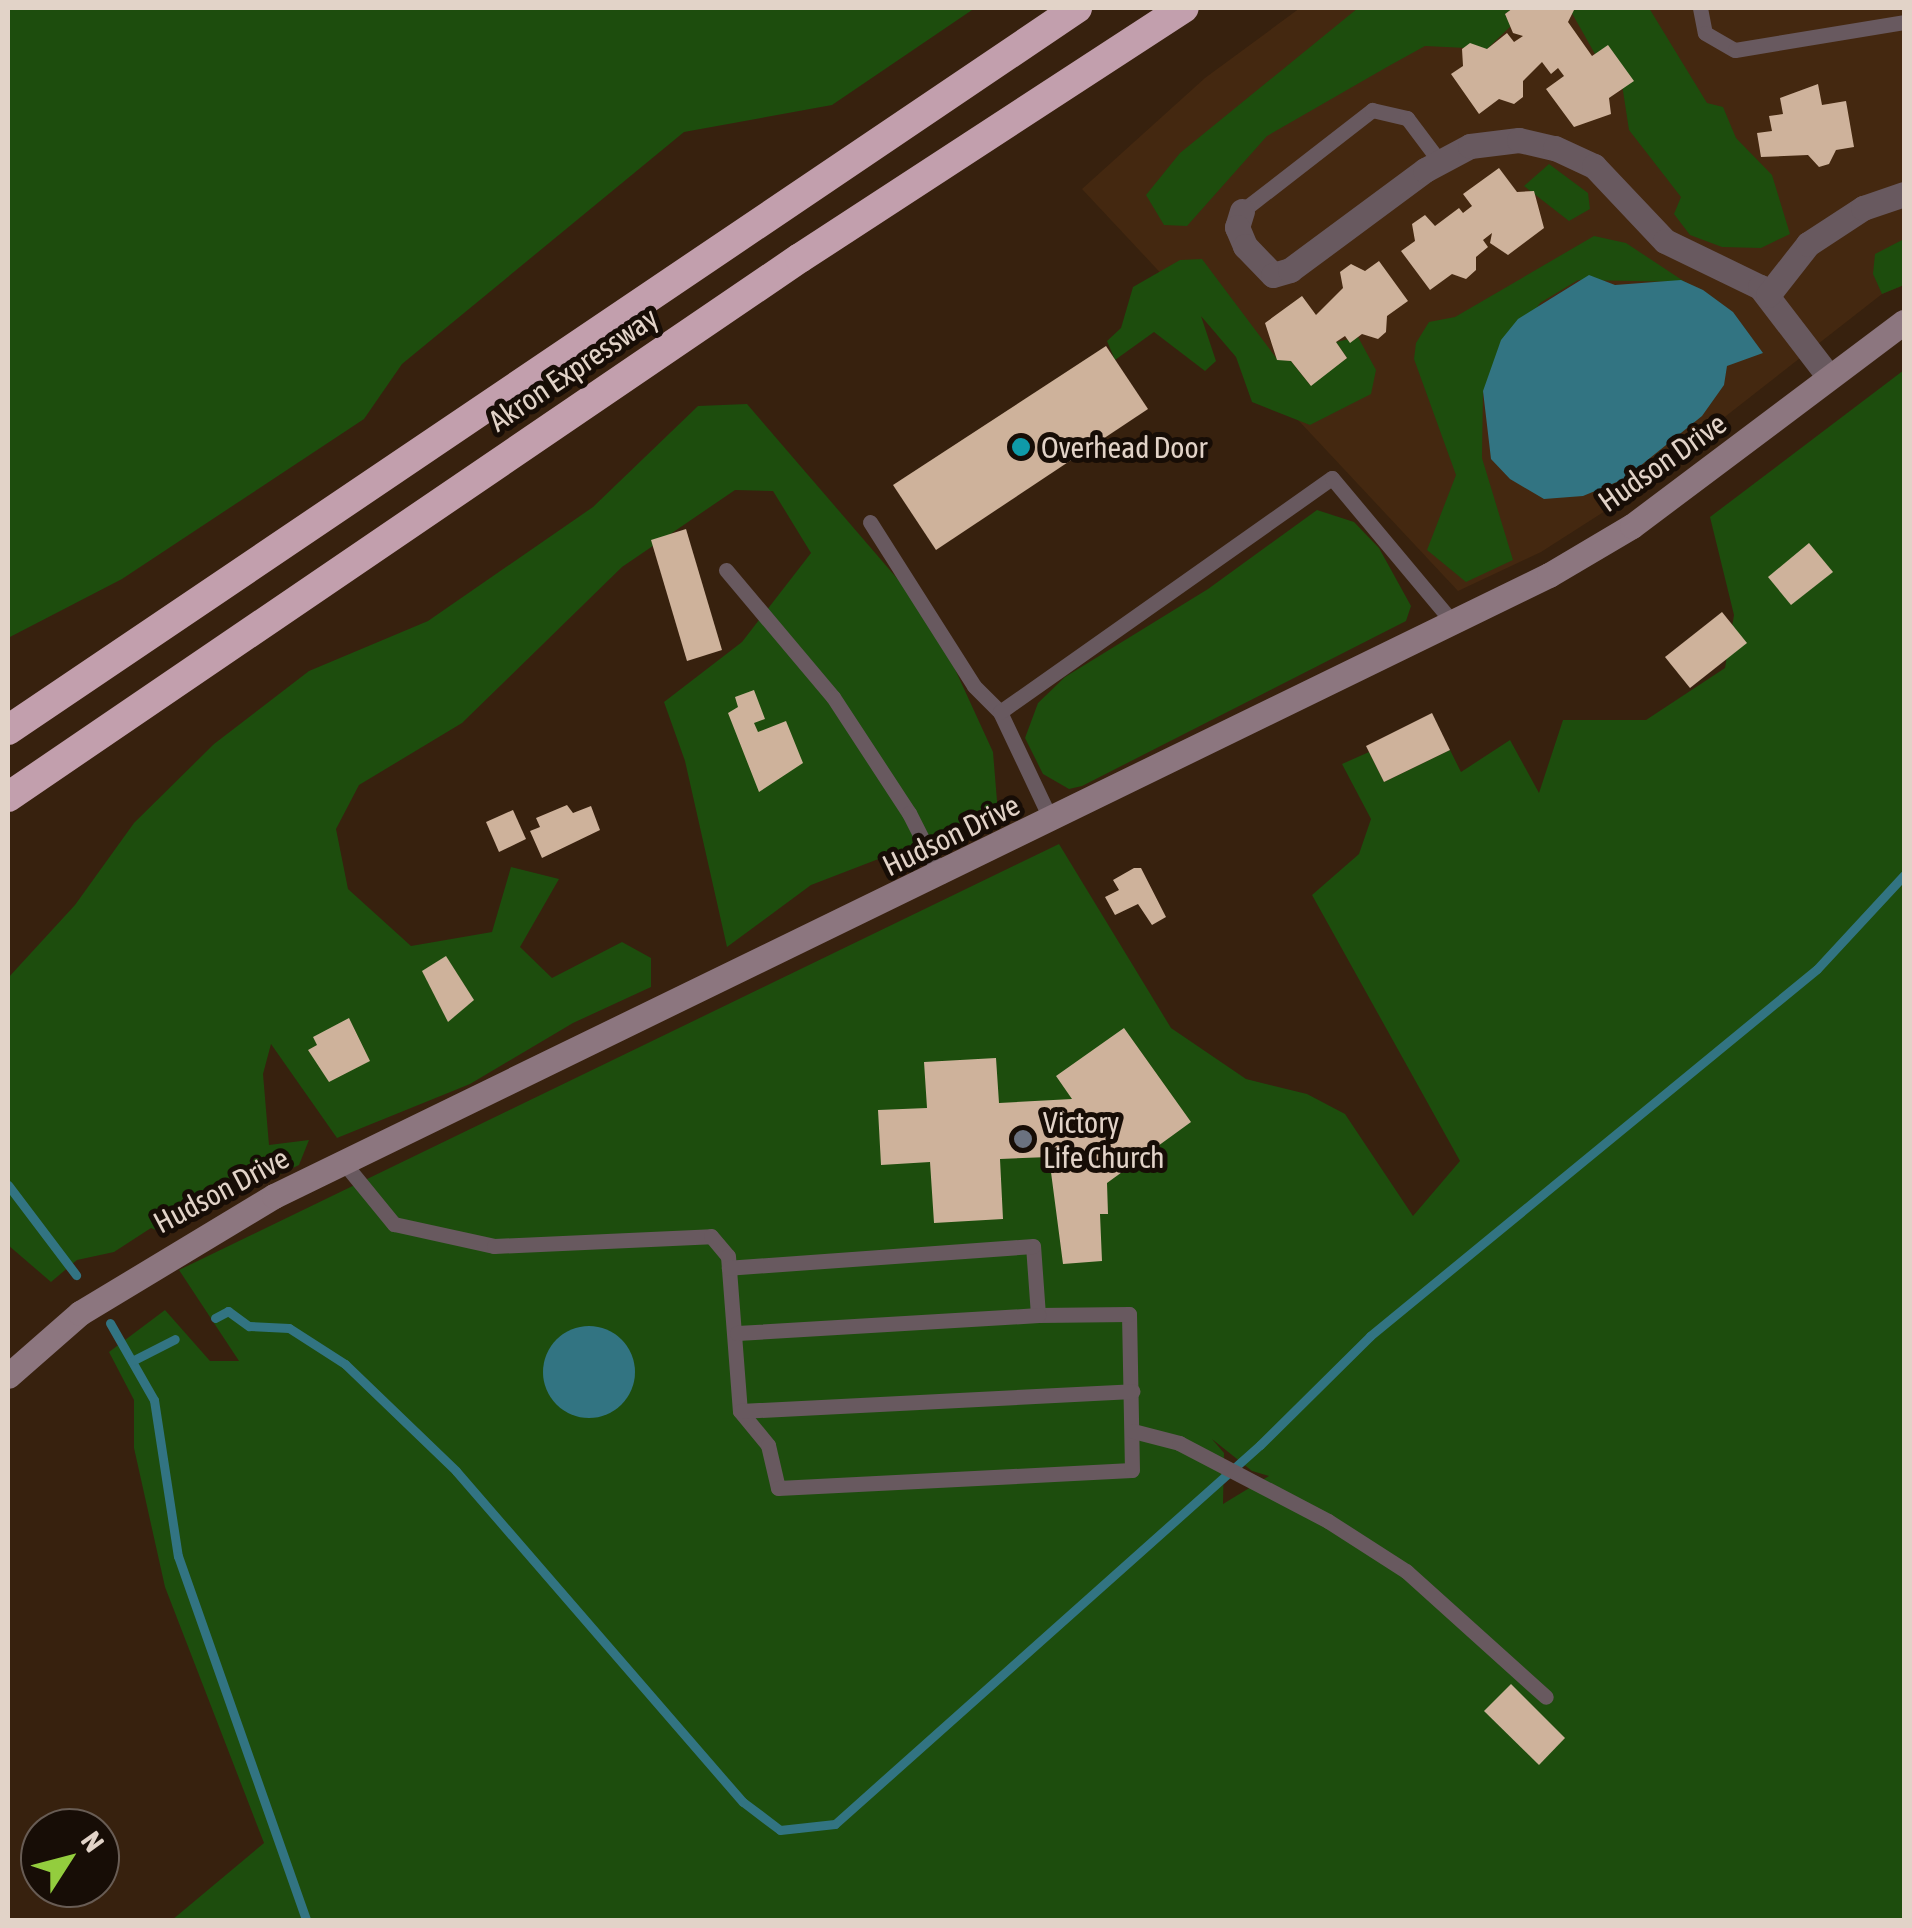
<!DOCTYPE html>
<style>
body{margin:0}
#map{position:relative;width:1912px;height:1928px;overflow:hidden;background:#37210e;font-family:"Asap Condensed",sans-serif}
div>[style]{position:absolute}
.built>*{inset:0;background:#442810}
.green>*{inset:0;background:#1d4d0d}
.water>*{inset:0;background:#327482}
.round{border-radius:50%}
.stream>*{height:9px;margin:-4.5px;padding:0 4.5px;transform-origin:4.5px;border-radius:4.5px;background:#327482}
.building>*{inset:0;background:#ceb29b}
.lane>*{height:15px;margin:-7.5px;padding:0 7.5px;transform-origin:7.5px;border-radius:7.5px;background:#68595f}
.street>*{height:25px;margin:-12.5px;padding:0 12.5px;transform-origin:12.5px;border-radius:12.5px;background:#68595f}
.secondary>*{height:25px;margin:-12.5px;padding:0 12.5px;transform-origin:12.5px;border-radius:12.5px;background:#8c767f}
.highway>*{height:30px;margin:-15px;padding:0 15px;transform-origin:15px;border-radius:15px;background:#c29fad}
.dots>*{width:28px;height:28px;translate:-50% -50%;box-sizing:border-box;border:5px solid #170d06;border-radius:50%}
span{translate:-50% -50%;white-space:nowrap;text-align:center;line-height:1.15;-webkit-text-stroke:10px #170d06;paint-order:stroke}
.street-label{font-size:30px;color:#e2d3c8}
.poi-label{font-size:30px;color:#e2d3c8}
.left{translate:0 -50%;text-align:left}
.frame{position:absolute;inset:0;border:10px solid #e2d3c8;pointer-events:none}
.north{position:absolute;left:20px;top:1808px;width:100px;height:100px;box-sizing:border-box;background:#170d06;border:2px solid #685c54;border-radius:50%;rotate:54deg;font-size:28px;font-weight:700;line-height:40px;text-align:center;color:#e2d3c8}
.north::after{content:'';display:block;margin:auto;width:35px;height:45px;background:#93cd3e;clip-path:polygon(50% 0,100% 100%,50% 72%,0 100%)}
</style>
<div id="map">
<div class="built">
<i style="clip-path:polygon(1300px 8px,1904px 8px,1904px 285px,1882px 294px,1602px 513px,1541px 552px,1458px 591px,1082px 189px,1205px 78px)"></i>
</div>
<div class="green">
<i style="clip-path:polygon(8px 8px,975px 8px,832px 105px,684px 132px,402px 364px,364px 419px,122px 579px,8px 638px)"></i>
<i style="clip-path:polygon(1358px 8px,1514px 8px,1505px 14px,1513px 24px,1487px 49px,1425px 46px,1387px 67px,1267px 136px,1187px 226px,1164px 225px,1146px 195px,1180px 153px)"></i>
<i style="clip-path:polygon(1569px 8px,1649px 8px,1707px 103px,1723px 107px,1736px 138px,1772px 175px,1790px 234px,1761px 248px,1722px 247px,1690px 235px,1674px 214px,1681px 197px,1629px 130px,1619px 65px,1595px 54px)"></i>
<i style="clip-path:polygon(1549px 164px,1588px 193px,1590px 209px,1569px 221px,1524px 186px)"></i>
<i style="clip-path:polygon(1594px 236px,1626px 243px,1685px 282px,1578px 280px,1540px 303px,1483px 391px,1482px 458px,1513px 560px,1466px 582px,1427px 550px,1456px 475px,1414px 359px,1416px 343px,1429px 322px,1455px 317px)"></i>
<i style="clip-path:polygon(1904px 239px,1904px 285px,1882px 294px,1873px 274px,1875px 254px)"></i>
<i style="clip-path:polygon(1202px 259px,1277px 359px,1291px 361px,1310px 385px,1347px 358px,1336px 342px,1358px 337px,1376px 370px,1371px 394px,1310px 425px,1252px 402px,1236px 357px,1201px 316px,1216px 361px,1205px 371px,1154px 332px,1115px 360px,1107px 341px,1121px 328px,1133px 287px,1180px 260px)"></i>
<i style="clip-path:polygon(evenodd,1904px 370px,1904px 1920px,172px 1920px,264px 1843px,165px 1587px,134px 1448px,134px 1400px,109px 1352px,165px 1310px,210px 1361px,239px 1361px,179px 1270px,1059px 844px,1171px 1028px,1246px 1079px,1307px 1094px,1345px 1114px,1413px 1216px,1460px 1161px,1312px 895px,1359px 854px,1371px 819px,1342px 764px,1369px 752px,1384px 782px,1450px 750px,1461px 772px,1510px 740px,1539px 793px,1563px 720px,1646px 720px,1725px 668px,1734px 615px,1710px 517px,1904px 370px,1212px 1439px,1252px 1471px,1269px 1476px,1223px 1504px,1224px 1453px,1212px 1439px)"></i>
<i style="clip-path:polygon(747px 404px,932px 619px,993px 752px,998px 813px,811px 885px,727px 947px,685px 761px,664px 702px,742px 642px,811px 553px,773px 491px,735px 490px,622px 567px,462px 723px,359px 785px,336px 829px,348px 889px,411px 946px,492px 932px,511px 867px,559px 879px,520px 947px,552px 978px,622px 942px,651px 958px,651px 987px,573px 1023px,470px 1084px,337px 1138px,271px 1044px,263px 1074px,269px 1145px,309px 1140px,299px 1165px,161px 1232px,151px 1228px,114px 1252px,77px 1260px,51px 1282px,8px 1245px,8px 978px,75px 905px,134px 823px,214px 744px,309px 671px,428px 621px,593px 507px,698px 406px)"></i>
<i style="clip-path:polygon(1317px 510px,1354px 522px,1379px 548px,1411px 606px,1406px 621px,1082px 786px,1069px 789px,1043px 774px,1025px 738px,1038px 703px,1065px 677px,1208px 589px)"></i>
</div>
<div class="water">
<i style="clip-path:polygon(1589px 275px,1615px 285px,1681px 280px,1703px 290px,1733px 312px,1763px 353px,1727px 366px,1724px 385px,1702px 416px,1624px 479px,1583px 496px,1544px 499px,1510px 479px,1491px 459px,1483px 391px,1501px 340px,1518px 319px)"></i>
<i class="round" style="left:543px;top:1326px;width:92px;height:92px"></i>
</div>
<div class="stream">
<i style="left:8px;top:1185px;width:113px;rotate:52.9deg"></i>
<i style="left:215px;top:1318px;width:15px;rotate:-28deg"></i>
<i style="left:228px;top:1311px;width:26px;rotate:36deg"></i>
<i style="left:249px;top:1326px;width:40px;rotate:2.9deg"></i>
<i style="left:289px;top:1328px;width:67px;rotate:32.7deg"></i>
<i style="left:345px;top:1364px;width:154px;rotate:43.9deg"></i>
<i style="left:456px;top:1471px;width:438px;rotate:49.1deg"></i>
<i style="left:743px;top:1802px;width:46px;rotate:37.1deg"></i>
<i style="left:780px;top:1830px;width:55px;rotate:-6.2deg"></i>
<i style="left:835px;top:1824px;width:569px;rotate:-41.73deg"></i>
<i style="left:1260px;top:1445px;width:155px;rotate:-44.7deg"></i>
<i style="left:1370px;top:1336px;width:578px;rotate:-39.39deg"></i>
<i style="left:1817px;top:969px;width:128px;rotate:-47.2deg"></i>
<i style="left:110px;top:1323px;width:89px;rotate:60.3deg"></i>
<i style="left:154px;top:1400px;width:158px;rotate:81.3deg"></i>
<i style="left:178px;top:1556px;width:386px;rotate:70.6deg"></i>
<i style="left:132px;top:1361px;width:48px;rotate:-27.1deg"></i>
</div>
<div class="building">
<i style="clip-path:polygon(1513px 8px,1575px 8px,1568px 22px,1592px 56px,1608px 45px,1634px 81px,1609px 98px,1611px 114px,1574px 127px,1546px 89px,1564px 76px,1558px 68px,1551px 74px,1542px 62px,1523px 81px,1523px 97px,1514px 104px,1499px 99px,1479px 114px,1451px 74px,1463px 66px,1462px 49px,1470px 43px,1487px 49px,1507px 33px,1514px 42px,1523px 36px,1513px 33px,1505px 14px)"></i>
<i style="clip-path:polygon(1818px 84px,1822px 105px,1846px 101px,1854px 147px,1836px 150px,1829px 164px,1819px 167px,1808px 155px,1761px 157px,1757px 133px,1772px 131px,1769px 116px,1783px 114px,1780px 98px)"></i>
<i style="clip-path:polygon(1499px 168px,1517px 192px,1534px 191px,1544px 228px,1508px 255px,1490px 243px,1492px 233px,1483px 240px,1488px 247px,1476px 257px,1476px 270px,1466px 279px,1452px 274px,1430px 290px,1401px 251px,1415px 241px,1412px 224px,1425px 215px,1435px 226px,1459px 208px,1463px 213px,1472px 206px,1463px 194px)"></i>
<i style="clip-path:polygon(1379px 261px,1408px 301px,1387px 316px,1386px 332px,1378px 339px,1362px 334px,1350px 343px,1345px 336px,1336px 342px,1347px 358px,1311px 386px,1291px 361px,1277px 360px,1265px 323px,1302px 296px,1316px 315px,1343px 288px,1340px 272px,1351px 264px,1365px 271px)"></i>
<i style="clip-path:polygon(1106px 346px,1148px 409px,936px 550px,893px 485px)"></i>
<i style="clip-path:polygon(686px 529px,722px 650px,687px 661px,651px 540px)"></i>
<i style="clip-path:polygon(1809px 543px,1833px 572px,1791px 605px,1768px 577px)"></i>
<i style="clip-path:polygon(1722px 612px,1747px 643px,1690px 688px,1665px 657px)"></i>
<i style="clip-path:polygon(754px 690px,765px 719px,754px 723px,758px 732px,786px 721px,803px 763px,759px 792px,728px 713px,738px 707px,735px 697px)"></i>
<i style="clip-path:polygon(1432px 713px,1450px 750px,1384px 782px,1366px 746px)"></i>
<i style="clip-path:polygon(567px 805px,573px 813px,591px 806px,600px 830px,542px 858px,530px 831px,540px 827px,536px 818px)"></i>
<i style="clip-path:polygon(513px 810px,526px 839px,499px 852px,486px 822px)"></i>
<i style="clip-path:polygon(1134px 868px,1141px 868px,1166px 917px,1152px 925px,1138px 904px,1115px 915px,1105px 897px,1119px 890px,1113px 880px)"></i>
<i style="clip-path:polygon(446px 956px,474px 1000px,448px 1022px,422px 971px)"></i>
<i style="clip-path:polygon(349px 1018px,370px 1061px,329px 1082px,308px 1050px,317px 1045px,313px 1037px)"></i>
<i style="clip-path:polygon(1124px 1028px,1191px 1122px,1107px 1183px,1108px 1214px,1100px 1214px,1102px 1261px,1063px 1264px,1049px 1157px,1000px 1159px,1003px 1219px,934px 1223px,930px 1162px,881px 1165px,878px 1110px,927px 1108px,924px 1062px,996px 1058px,999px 1103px,1072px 1099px,1056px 1076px)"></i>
<i style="clip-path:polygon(1511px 1684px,1565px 1738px,1539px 1765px,1484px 1711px)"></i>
</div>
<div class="lane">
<i style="left:1700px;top:8px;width:25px;rotate:79deg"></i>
<i style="left:1705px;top:33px;width:34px;rotate:30deg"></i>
<i style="left:1735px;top:50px;width:171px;rotate:-9.4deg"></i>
<i style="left:1242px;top:211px;width:165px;rotate:-37.8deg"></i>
<i style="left:1372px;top:110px;width:36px;rotate:13deg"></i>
<i style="left:1407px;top:118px;width:55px;rotate:53.1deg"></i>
<i style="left:870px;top:522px;width:194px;rotate:57.6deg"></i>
<i style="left:974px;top:686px;width:37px;rotate:45deg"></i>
<i style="left:726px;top:570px;width:166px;rotate:49.9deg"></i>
<i style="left:833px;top:697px;width:139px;rotate:56.8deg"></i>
<i style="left:909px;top:813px;width:71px;rotate:63.1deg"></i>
<i style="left:1052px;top:822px;width:122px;rotate:-115.3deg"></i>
<i style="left:1000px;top:712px;width:406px;rotate:-35.2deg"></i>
<i style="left:1332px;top:478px;width:192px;rotate:50.1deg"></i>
<i style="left:344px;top:1163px;width:79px;rotate:50.7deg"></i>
<i style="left:394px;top:1224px;width:102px;rotate:12.4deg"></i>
<i style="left:494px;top:1246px;width:217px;rotate:-2.6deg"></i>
<i style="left:711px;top:1236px;width:26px;rotate:50deg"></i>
<i style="left:728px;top:1256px;width:155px;rotate:85.6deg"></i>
<i style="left:740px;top:1411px;width:44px;rotate:50.5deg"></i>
<i style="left:768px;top:1445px;width:44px;rotate:76.9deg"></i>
<i style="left:778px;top:1488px;width:354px;rotate:-2.9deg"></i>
<i style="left:1132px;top:1470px;width:156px;rotate:-91.1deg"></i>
<i style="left:1129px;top:1314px;width:91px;rotate:179.4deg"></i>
<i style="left:1038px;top:1315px;width:69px;rotate:-94.1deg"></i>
<i style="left:1033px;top:1246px;width:305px;rotate:175.9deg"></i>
<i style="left:737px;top:1333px;width:302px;rotate:-3.4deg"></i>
<i style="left:740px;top:1411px;width:393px;rotate:-2.9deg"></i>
<i style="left:1133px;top:1431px;width:48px;rotate:14.6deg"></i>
<i style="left:1179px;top:1443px;width:168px;rotate:27.6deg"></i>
<i style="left:1328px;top:1521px;width:93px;rotate:32.7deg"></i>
<i style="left:1406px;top:1571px;width:188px;rotate:42deg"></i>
</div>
<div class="street">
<i style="left:1242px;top:211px;width:17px;rotate:107deg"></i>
<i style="left:1237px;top:227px;width:21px;rotate:67deg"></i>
<i style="left:1245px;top:246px;width:40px;rotate:46deg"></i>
<i style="left:1273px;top:275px;width:18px;rotate:-16deg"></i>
<i style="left:1290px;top:270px;width:168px;rotate:-36.5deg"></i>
<i style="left:1425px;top:170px;width:51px;rotate:-28.1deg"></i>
<i style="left:1470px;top:146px;width:49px;rotate:-7deg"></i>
<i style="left:1519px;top:140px;width:37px;rotate:13deg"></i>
<i style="left:1555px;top:148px;width:43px;rotate:24.8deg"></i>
<i style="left:1594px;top:166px;width:103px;rotate:46.6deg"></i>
<i style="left:1665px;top:241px;width:106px;rotate:25.8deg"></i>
<i style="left:1760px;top:287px;width:113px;rotate:52.5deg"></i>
<i style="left:1768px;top:295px;width:65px;rotate:-51.9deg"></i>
<i style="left:1808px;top:244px;width:66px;rotate:-33.2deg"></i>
<i style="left:1863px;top:208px;width:43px;rotate:-18.9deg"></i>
</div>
<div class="secondary">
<i style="left:8px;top:1376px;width:96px;rotate:-41.2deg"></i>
<i style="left:80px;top:1313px;width:227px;rotate:-31.1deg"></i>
<i style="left:274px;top:1196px;width:1418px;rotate:-25.97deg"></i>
<i style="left:1549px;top:575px;width:96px;rotate:-30.6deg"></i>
<i style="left:1632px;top:526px;width:340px;rotate:-36.9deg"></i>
</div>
<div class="highway">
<i style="left:8px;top:730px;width:1290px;rotate:-34.03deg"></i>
<i style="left:8px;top:797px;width:958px;rotate:-34.24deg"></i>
<i style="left:800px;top:258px;width:458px;rotate:-33.1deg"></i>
</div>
<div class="dots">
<i style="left:1021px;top:447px;background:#0f9aa8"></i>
<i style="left:1023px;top:1139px;background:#6b7280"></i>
</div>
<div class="street-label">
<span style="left:573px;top:369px;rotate:-34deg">Akron Expressway</span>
<span style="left:1662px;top:462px;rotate:-35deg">Hudson Drive</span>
<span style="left:951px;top:835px;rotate:-26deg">Hudson Drive</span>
<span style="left:221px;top:1190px;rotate:-28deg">Hudson Drive</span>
</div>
<div class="poi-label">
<span class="left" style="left:1041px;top:447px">Overhead Door</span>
<span class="left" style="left:1043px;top:1139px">Victory<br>Life Church</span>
</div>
<div class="frame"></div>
<div class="north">N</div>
</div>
